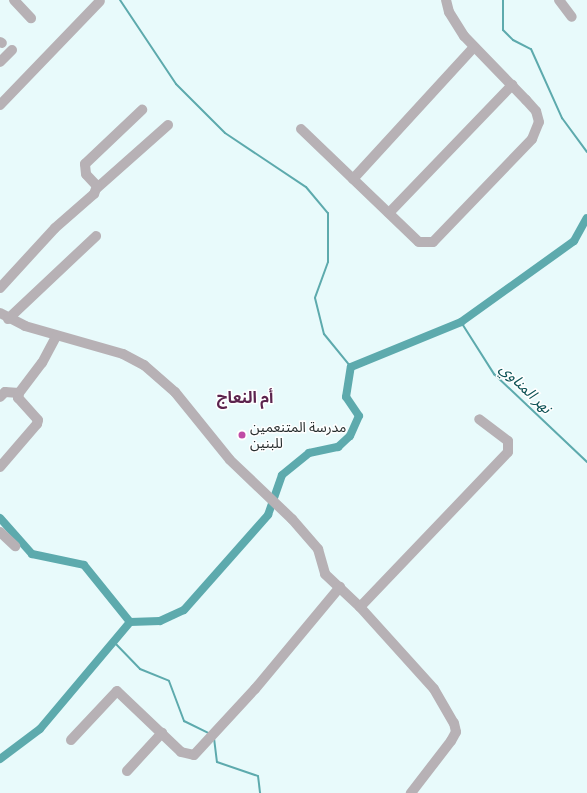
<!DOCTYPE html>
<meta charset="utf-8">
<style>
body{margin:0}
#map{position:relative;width:587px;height:793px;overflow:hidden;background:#e8fafb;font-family:"Exo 2","Noto Sans Arabic",sans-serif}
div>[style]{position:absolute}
.stream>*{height:2px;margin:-1px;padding:0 1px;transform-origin:1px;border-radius:1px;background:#5daaad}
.canal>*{height:8px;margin:-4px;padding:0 4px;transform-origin:4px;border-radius:4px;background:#5daaad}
.minor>*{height:10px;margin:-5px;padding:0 5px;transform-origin:5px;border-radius:5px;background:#b7b1b5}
.dots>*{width:11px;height:11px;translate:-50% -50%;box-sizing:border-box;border:2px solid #fff;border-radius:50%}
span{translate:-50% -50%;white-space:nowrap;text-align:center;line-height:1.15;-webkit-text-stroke:3px #fff;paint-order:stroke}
.poi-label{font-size:14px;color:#262d2d}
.left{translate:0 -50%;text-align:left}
.water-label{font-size:15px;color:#0e5356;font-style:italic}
.quarter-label{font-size:16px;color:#5c244e;font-weight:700}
</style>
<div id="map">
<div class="stream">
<i style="left:120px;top:0;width:101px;rotate:56.3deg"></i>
<i style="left:176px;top:84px;width:69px;rotate:45deg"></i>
<i style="left:225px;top:133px;width:97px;rotate:33.7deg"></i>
<i style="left:306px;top:187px;width:34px;rotate:50deg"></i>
<i style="left:328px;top:213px;width:49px;rotate:90deg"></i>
<i style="left:328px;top:262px;width:38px;rotate:110deg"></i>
<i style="left:315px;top:298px;width:37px;rotate:76deg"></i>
<i style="left:324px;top:334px;width:43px;rotate:50.7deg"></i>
<i style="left:503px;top:0;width:30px;rotate:90deg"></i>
<i style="left:503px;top:30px;width:14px;rotate:45deg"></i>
<i style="left:513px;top:40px;width:20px;rotate:27deg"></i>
<i style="left:531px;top:49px;width:76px;rotate:65.8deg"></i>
<i style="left:562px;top:118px;width:42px;rotate:53.7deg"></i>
<i style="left:461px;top:322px;width:62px;rotate:57.6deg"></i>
<i style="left:494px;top:374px;width:128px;rotate:43.4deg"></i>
<i style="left:113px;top:641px;width:39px;rotate:46deg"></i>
<i style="left:140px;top:669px;width:31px;rotate:22deg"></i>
<i style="left:169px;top:681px;width:43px;rotate:69.4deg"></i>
<i style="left:184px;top:721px;width:28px;rotate:26deg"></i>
<i style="left:214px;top:738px;width:24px;rotate:83deg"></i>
<i style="left:217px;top:762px;width:43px;rotate:18.9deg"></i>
<i style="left:258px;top:776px;width:17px;rotate:83deg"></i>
</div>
<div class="canal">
<i style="left:0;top:518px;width:48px;rotate:48.4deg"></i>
<i style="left:32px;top:554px;width:53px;rotate:11.9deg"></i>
<i style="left:84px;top:565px;width:73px;rotate:51.1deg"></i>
<i style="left:0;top:759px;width:50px;rotate:-36.9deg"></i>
<i style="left:40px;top:729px;width:140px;rotate:-49.9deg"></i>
<i style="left:130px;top:622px;width:30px;rotate:-2deg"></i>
<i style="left:160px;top:621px;width:26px;rotate:-25deg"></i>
<i style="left:184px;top:610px;width:127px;rotate:-48.5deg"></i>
<i style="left:268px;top:515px;width:42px;rotate:-70.7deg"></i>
<i style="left:282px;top:475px;width:35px;rotate:-39deg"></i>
<i style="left:309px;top:453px;width:30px;rotate:-12deg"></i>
<i style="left:338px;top:447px;width:16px;rotate:-43deg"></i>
<i style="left:350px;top:436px;width:22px;rotate:-66deg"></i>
<i style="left:359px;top:416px;width:23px;rotate:-124deg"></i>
<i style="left:346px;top:397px;width:30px;rotate:-81deg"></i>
<i style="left:351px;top:367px;width:119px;rotate:-22.2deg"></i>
<i style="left:461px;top:322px;width:139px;rotate:-35.6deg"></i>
<i style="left:574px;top:241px;width:26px;rotate:-61deg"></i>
</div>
<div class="minor">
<i style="left:14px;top:0;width:25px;rotate:47deg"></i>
<i style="left:559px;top:0;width:21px;rotate:53deg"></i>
<i style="left:0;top:42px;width:2px;rotate:27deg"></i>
<i style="left:0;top:62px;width:17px;rotate:-45deg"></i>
<i style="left:0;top:105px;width:144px;rotate:-46.1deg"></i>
<i style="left:301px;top:129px;width:163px;rotate:43.8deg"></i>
<i style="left:419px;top:242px;width:14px"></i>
<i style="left:433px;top:242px;width:143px;rotate:-46.1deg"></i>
<i style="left:532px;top:139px;width:18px;rotate:-68deg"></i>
<i style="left:539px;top:122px;width:11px;rotate:-105deg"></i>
<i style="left:536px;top:111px;width:15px;rotate:-132deg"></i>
<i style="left:526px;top:100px;width:89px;rotate:-134.1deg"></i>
<i style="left:464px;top:36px;width:28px;rotate:-122deg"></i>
<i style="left:449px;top:12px;width:12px;rotate:-104deg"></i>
<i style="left:353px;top:179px;width:179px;rotate:-47.5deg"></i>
<i style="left:97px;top:188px;width:95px;rotate:-41.6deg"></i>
<i style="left:389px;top:213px;width:178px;rotate:-46.1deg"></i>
<i style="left:0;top:288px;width:81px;rotate:-47.5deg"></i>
<i style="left:55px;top:228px;width:52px;rotate:-41.1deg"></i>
<i style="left:94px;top:194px;width:9px;rotate:-69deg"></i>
<i style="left:97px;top:186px;width:16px;rotate:-133deg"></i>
<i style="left:86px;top:174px;width:10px;rotate:-96deg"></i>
<i style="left:85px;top:164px;width:79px;rotate:-43.5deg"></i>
<i style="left:0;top:313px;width:28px;rotate:27deg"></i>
<i style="left:25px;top:326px;width:102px;rotate:15.9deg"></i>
<i style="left:123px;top:354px;width:24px;rotate:28deg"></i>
<i style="left:144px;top:365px;width:41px;rotate:41.1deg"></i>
<i style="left:175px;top:392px;width:87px;rotate:51deg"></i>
<i style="left:230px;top:460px;width:86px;rotate:43.6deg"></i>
<i style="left:292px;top:519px;width:40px;rotate:49deg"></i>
<i style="left:318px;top:549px;width:26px;rotate:74deg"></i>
<i style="left:325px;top:574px;width:48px;rotate:43.3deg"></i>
<i style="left:360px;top:607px;width:110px;rotate:47.9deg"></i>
<i style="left:434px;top:689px;width:39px;rotate:60deg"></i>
<i style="left:454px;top:723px;width:9px;rotate:77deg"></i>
<i style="left:456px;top:732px;width:10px;rotate:119deg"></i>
<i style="left:451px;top:741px;width:66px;rotate:127.6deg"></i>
<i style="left:8px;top:319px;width:121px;rotate:-43.3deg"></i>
<i style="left:0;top:397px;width:7px;rotate:-45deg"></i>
<i style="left:5px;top:392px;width:14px;rotate:4deg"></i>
<i style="left:0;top:467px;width:57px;rotate:-49.3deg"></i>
<i style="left:37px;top:424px;width:4px;rotate:-76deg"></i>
<i style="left:38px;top:420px;width:30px;rotate:-132deg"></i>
<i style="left:18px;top:398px;width:5px;rotate:-79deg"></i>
<i style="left:19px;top:393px;width:38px;rotate:-53deg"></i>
<i style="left:42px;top:363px;width:30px;rotate:-62deg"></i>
<i style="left:0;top:532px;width:21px;rotate:43deg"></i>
<i style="left:360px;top:607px;width:214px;rotate:-46.3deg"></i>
<i style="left:508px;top:452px;width:11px;rotate:-90deg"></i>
<i style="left:508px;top:441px;width:36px;rotate:-143deg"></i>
<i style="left:71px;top:740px;width:67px;rotate:-46.8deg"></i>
<i style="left:117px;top:691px;width:88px;rotate:43.6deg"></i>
<i style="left:181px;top:752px;width:13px;rotate:13deg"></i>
<i style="left:194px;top:755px;width:90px;rotate:-47.3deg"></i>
<i style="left:255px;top:689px;width:133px;rotate:-50.2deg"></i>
<i style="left:127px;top:771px;width:52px;rotate:-47.4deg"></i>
</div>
<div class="dots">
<i style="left:242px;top:435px;background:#c04ca5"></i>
</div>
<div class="poi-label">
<span class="left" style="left:250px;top:435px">مدرسة المتنعمين<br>للبنين</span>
</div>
<div class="water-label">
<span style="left:526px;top:388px;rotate:44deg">نهر المناوي</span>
</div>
<div class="quarter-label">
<span style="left:245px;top:397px">أم النعاج</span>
</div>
</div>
